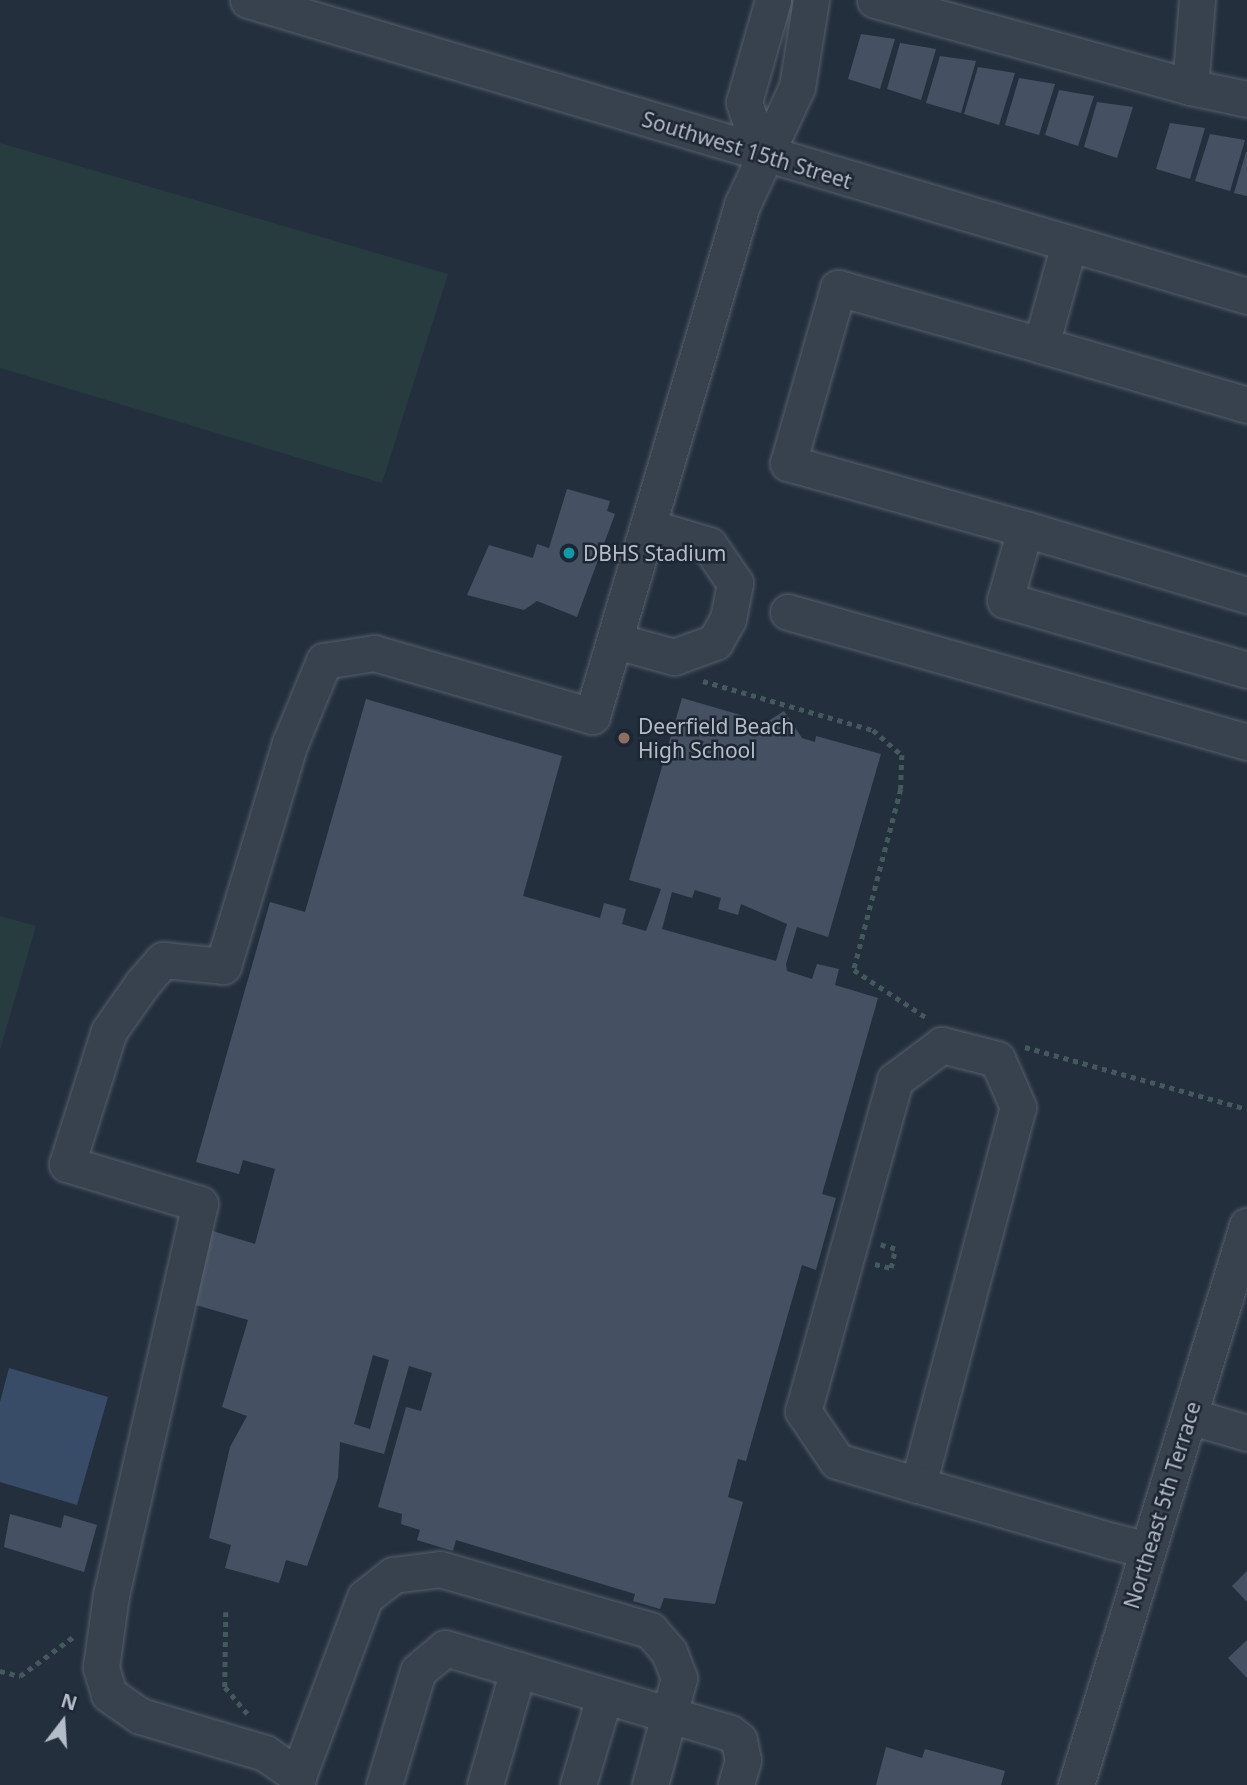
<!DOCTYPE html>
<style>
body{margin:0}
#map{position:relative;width:1247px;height:1785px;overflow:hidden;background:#242f3e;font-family:"Noto Sans",sans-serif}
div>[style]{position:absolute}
.green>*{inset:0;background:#263c3f}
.water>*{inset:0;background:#394c67}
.building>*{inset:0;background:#455162}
.path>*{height:4.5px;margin-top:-2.25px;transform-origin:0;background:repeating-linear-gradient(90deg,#44595c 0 5px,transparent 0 10px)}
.roads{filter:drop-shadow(0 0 2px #565f6c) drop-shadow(0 0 2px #565f6c)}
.minor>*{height:35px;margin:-17.5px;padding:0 17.5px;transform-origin:17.5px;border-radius:17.5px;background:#38414e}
.dots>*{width:19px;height:19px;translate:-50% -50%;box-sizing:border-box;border:4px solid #1d2633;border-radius:50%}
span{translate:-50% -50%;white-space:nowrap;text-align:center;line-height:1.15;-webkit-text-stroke:5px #1d2633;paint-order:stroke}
.street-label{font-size:21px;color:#b4bcc9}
.poi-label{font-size:21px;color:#b4bcc9}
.left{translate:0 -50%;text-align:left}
.north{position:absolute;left:28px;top:1687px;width:70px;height:70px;-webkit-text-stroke:5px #1d2633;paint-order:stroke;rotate:17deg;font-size:19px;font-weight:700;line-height:28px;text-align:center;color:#b4bcc9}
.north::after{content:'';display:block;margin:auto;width:24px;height:32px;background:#b4bcc9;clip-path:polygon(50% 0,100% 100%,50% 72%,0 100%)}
</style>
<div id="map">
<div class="green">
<i style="clip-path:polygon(0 143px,448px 274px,382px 483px,0 368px)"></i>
<i style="clip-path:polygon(0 916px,36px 926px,0 1050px)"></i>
</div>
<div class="water">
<i style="clip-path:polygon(9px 1368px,108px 1397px,77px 1505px,0 1482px,0 1402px)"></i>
</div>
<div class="building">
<i style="clip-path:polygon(861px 34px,895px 39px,880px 89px,848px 79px)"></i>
<i style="clip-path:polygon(900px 43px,936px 49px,921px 100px,887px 89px)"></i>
<i style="clip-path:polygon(940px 56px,976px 61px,961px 113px,926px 103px)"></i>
<i style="clip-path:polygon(978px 67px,1015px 73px,999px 125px,964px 114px)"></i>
<i style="clip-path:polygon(1019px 78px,1055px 84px,1039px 135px,1005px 125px)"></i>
<i style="clip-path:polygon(1059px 90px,1094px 96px,1078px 146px,1045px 135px)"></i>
<i style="clip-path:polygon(1097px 102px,1133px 107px,1117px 158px,1084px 147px)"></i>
<i style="clip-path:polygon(1170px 123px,1205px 128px,1190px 179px,1156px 169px)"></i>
<i style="clip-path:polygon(1210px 134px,1245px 140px,1230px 191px,1195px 181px)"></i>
<i style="clip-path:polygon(1246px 152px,1247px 152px,1247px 196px,1234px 193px)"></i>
<i style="clip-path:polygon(567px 489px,610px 501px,607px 511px,615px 514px,577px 617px,537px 601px,524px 610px,467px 595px,489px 545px,533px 558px,537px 544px,549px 548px)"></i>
<i style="clip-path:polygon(evenodd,682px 698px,744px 716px,743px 721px,759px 727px,784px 711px,802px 738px,815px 742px,816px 736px,881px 754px,828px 937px,797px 927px,786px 964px,787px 971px,812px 979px,817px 964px,839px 969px,835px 985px,878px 998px,822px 1194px,836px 1198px,816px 1270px,802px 1265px,746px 1461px,738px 1459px,728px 1497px,743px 1502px,715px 1604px,664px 1598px,660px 1609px,633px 1601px,635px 1594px,456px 1540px,453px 1551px,417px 1540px,420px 1530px,401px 1524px,402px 1514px,378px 1507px,406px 1407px,421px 1411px,432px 1373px,409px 1366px,384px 1454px,340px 1442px,338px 1478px,307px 1566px,286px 1560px,279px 1583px,225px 1568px,231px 1545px,209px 1538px,230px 1447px,247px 1416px,222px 1407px,248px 1320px,185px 1302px,206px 1229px,255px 1244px,275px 1169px,243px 1160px,239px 1174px,196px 1162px,270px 902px,305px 912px,366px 699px,562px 756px,523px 896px,600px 918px,604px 903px,626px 909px,622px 924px,646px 931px,661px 889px,629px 880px,682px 698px,695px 890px,721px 898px,718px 909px,738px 915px,741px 904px,787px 924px,776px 961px,662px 929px,672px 892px,692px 898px,695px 890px,682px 698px,373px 1355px,389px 1360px,370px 1429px,354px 1424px,373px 1355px)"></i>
<i style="clip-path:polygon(10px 1514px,61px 1528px,64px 1515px,97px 1525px,84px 1572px,4px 1547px)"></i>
<i style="clip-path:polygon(1247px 1571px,1247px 1602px,1232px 1586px)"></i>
<i style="clip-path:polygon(1247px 1640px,1247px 1678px,1228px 1658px)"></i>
<i style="clip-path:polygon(886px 1747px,922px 1758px,925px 1749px,1005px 1771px,1001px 1785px,876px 1785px)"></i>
</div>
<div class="path">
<i style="left:703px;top:681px;width:177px;rotate:16.1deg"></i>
<i style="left:873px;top:730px;width:38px;rotate:41deg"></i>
<i style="left:902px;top:755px;width:34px;rotate:92deg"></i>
<i style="left:901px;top:789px;width:187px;rotate:104.6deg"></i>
<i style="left:854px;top:970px;width:87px;rotate:33.3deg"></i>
<i style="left:1025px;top:1047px;width:230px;rotate:15.6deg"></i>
<i style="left:875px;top:1264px;width:16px;rotate:14deg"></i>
<i style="left:891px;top:1268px;width:19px;rotate:-78deg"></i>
<i style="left:895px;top:1249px;width:15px;rotate:-164deg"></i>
<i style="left:226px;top:1612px;width:75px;rotate:90.8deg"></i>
<i style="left:225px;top:1687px;width:35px;rotate:50deg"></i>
<i style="left:0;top:1671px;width:21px;rotate:14deg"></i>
<i style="left:20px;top:1676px;width:66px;rotate:-36.3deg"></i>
</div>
<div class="roads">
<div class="minor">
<i style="left:248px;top:0;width:1042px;rotate:16.5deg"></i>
<i style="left:875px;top:0;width:327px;rotate:15.4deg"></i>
<i style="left:1190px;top:87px;width:87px;rotate:-85.4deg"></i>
<i style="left:1190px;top:87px;width:58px;rotate:11.9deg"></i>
<i style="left:761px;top:155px;width:56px;rotate:-107.8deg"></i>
<i style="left:744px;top:102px;width:106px;rotate:-74.1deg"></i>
<i style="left:1069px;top:244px;width:105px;rotate:105.5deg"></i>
<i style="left:1041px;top:345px;width:211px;rotate:-164.3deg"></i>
<i style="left:838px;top:288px;width:182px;rotate:105.9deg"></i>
<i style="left:788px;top:463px;width:246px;rotate:15.6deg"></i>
<i style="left:1025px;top:529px;width:74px;rotate:105.7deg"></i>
<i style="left:1005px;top:600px;width:252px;rotate:16.1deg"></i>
<i style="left:1041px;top:345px;width:215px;rotate:16.2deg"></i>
<i style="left:1025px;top:529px;width:232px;rotate:16.6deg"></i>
<i style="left:788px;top:612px;width:477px;rotate:15.8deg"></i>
<i style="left:616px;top:641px;width:60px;rotate:15.4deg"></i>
<i style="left:674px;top:657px;width:44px;rotate:-20.1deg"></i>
<i style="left:715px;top:642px;width:26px;rotate:-61deg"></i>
<i style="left:728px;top:619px;width:37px;rotate:-79deg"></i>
<i style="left:735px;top:583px;width:46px;rotate:-124.4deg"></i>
<i style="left:709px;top:545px;width:63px;rotate:-163.3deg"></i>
<i style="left:1189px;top:1416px;width:60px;rotate:16.3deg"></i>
<i style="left:918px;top:1485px;width:391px;rotate:-75.2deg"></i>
<i style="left:1018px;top:1107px;width:52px;rotate:-113.6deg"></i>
<i style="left:997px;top:1059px;width:57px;rotate:-165.7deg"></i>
<i style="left:942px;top:1045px;width:59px;rotate:143.3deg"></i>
<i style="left:895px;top:1080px;width:344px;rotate:105.5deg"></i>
<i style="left:803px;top:1411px;width:60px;rotate:55.8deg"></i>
<i style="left:837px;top:1461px;width:84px;rotate:16.5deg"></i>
<i style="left:918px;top:1485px;width:202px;rotate:16.1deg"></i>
<i style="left:1112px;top:1541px;width:37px;rotate:14deg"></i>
<i style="left:298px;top:1776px;width:191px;rotate:-69.5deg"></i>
<i style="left:365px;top:1597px;width:36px;rotate:-38deg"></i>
<i style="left:393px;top:1575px;width:47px;rotate:-7.3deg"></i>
<i style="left:440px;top:1569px;width:219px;rotate:16.2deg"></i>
<i style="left:650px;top:1630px;width:29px;rotate:49deg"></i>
<i style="left:669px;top:1652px;width:28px;rotate:69deg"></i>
<i style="left:679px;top:1678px;width:111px;rotate:105.2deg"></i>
<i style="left:297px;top:1785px;width:9px;rotate:-84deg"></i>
<i style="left:298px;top:1776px;width:40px;rotate:-145.1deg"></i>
<i style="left:265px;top:1753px;width:130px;rotate:-163.5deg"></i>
<i style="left:140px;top:1716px;width:38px;rotate:-145deg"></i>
<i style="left:109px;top:1694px;width:28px;rotate:-107deg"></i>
<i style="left:101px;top:1667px;width:73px;rotate:-82.1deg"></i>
<i style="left:111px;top:1595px;width:401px;rotate:-77.2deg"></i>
<i style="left:200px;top:1204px;width:139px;rotate:-163.3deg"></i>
<i style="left:67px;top:1164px;width:139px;rotate:-72.5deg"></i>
<i style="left:109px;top:1031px;width:57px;rotate:-54.9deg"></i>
<i style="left:142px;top:984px;width:32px;rotate:-49deg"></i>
<i style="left:163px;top:960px;width:60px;rotate:5.7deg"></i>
<i style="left:223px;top:966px;width:233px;rotate:-73.3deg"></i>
<i style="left:290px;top:743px;width:89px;rotate:-67.5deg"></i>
<i style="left:324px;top:661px;width:51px;rotate:-9.1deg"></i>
<i style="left:374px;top:653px;width:227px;rotate:16.1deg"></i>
<i style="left:592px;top:716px;width:533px;rotate:-73.64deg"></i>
<i style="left:742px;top:205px;width:130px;rotate:-65deg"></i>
<i style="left:797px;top:87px;width:88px;rotate:-80.9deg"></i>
<i style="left:384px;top:1785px;width:119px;rotate:-73.4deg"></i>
<i style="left:418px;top:1671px;width:35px;rotate:-40deg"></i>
<i style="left:445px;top:1648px;width:297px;rotate:16.6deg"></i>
<i style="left:730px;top:1733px;width:11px;rotate:38deg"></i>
<i style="left:739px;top:1740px;width:20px;rotate:79deg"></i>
<i style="left:743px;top:1760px;width:26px;rotate:106deg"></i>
<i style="left:485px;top:1785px;width:120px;rotate:-74deg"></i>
<i style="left:578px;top:1785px;width:92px;rotate:-73.5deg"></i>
<i style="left:1076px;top:1785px;width:585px;rotate:-72.99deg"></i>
</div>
</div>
<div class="dots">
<i style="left:569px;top:553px;background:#0f9aa8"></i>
<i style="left:624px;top:738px;background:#8d6e63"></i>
</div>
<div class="street-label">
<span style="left:747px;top:150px;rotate:17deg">Southwest 15th Street</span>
<span style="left:1162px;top:1505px;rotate:-73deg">Northeast 5th Terrace</span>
</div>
<div class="poi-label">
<span class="left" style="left:583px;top:553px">DBHS Stadium</span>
<span class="left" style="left:638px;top:738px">Deerfield Beach<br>High School</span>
</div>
<div class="north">N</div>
</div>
